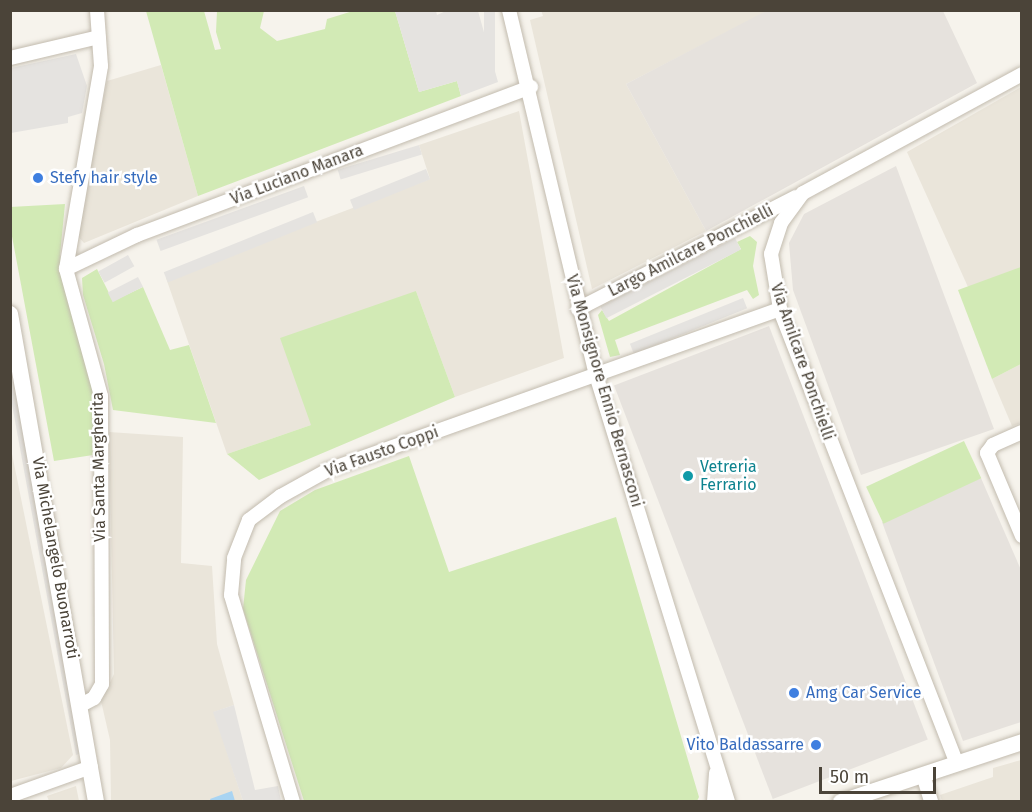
<!DOCTYPE html>
<style>
body{margin:0}
#map{position:relative;width:1032px;height:812px;overflow:hidden;background:#f6f3ec;font-family:"Fira Sans",sans-serif}
div>[style]{position:absolute}
[style*='--x']{left:calc(var(--x)*1px);top:calc(var(--y)*1px);width:calc(var(--w)*1px);rotate:calc(var(--a)*1deg)}
.residential>*{inset:0;background:#eae5da}
.industrial>*{inset:0;background:#e6e2dd;transform-origin:0 0}
.green>*{inset:0;background:#d2eab5;transform-origin:0 0}
.parking>*{inset:0;background:#e5e3e0;transform-origin:0 0}
.water>*{inset:0;background:#a9d4f2}
.roads{filter:drop-shadow(0 0 2px #c2bbae) drop-shadow(0 0 2px #c2bbae)}
.minor>*{height:14px;margin:-7px;padding:0 7px;transform-origin:7px;border-radius:7px;background:#fff}
.tertiary>*{height:16px;margin:-8px;padding:0 8px;transform-origin:8px;border-radius:8px;background:#fff}
.dots>*{width:16px;height:16px;translate:-50% -50%;box-sizing:border-box;border:3px solid #fff;border-radius:50%}
span{translate:-50% -50%;white-space:nowrap;text-align:center;line-height:1.15;-webkit-text-stroke:5px #fff;paint-order:stroke}
.street-label{font-size:16px;color:#4b4439}
.shop-label{font-size:16px;color:#366cbe}
.left{translate:0 -50%;text-align:left}
.right{translate:-100% -50%;text-align:right}
.culture-label{font-size:16px;color:#0d838f}
.frame{position:absolute;inset:0;border:12px solid #4b4439;pointer-events:none}
.scale{position:absolute;left:819px;top:767px;width:117px;height:27px;box-sizing:border-box;border:3px solid #4b4439;border-top:0;padding-left:8px;font-size:18px;line-height:21px;white-space:nowrap;color:#4b4439;-webkit-text-stroke:4px #fff;paint-order:stroke}
</style>
<div id="map">
<div class="residential">
<div style="clip-path:polygon(541px 10px,768px 11px,626px 84px,706px 231px,592px 289px,530px 20px,543px 16px)"></div>
<div style="clip-path:polygon(161px 65px,198px 196px,84px 243px,76px 234px,107px 81px)"></div>
<div style="clip-path:polygon(1021px 87px,1021px 269px,968px 287px,907px 152px)"></div>
<div style="clip-path:polygon(519px 111px,564px 358px,455px 397px,416px 291px,311px 425px,227px 454px,166px 278px,430px 179px,419px 145px)"></div>
<div style="clip-path:polygon(1021px 364px,1021px 423px,1012px 426px,992px 379px)"></div>
<div style="clip-path:polygon(109px 432px,183px 437px,181px 563px,212px 566px,217px 644px,234px 705px,214px 712px,243px 801px,111px 801px,110px 740px,101px 701px,114px 674px)"></div>
<div style="clip-path:polygon(10px 444px,73px 755px,61px 768px,11px 781px)"></div>
<div style="clip-path:polygon(1021px 760px,1021px 801px,942px 801px,940px 795px,993px 777px,993px 768px)"></div>
<div style="clip-path:polygon(76px 786px,79px 801px,49px 801px,47px 796px)"></div>
</div>
<div class="industrial">
<div style="clip-path:polygon(768px 10px,943px 11px,977px 83px,706px 231px,626px 84px)"></div>
<div style="clip-path:polygon(896px 166px,994px 429px,861px 475px,793px 290px,789px 243px,804px 214px)"></div>
<div style="left:769px;top:326px;width:443px;height:166px;rotate:69deg"></div>
<div style="clip-path:polygon(981px 478px,1021px 570px,1021px 722px,963px 741px,882px 522px)"></div>
</div>
<div class="green">
<div style="clip-path:polygon(146px 11px,204px 11px,215px 50px,221px 49px,216px 32px,217px 11px,264px 11px,260px 28px,277px 41px,325px 29px,327px 19px,353px 11px,395px 11px,419px 92px,457px 81px,461px 96px,198px 196px)"></div>
<div style="clip-path:polygon(65px 204px,60px 255px,93px 387px,93px 455px,54px 461px,11px 231px,10px 207px)"></div>
<div style="clip-path:polygon(750px 236px,757px 242px,753px 266px,759px 295px,753px 299px,747px 290px,615px 340px,620px 355px,610px 357px,598px 315px,602px 310px,609px 321px,741px 249px,737px 242px)"></div>
<div style="clip-path:polygon(1021px 267px,1021px 364px,992px 379px,958px 290px)"></div>
<div style="clip-path:polygon(97px 269px,113px 301px,143px 287px,170px 350px,189px 345px,216px 423px,113px 410px,104px 364px,83px 295px,82px 278px)"></div>
<div style="clip-path:polygon(416px 291px,455px 397px,259px 480px,227px 454px,311px 425px,280px 338px)"></div>
<div style="left:964px;top:441px;width:41px;height:108px;rotate:65deg"></div>
<div style="clip-path:polygon(409px 456px,449px 572px,616px 517px,699px 797px,697px 801px,304px 801px,243px 609px,246px 580px,280px 511px,315px 490px)"></div>
</div>
<div class="parking">
<div style="clip-path:polygon(395px 11px,436px 11px,437px 15px,446px 11px,478px 11px,498px 82px,461px 96px,457px 81px,419px 92px)"></div>
<div style="left:484px;top:11px;width:11px;height:61px"></div>
<div style="clip-path:polygon(76px 54px,87px 86px,82px 113px,68px 117px,68px 123px,11px 133px,11px 68px)"></div>
<div style="left:419px;top:145px;width:10px;height:85px;rotate:73deg"></div>
<div style="left:426px;top:169px;width:11px;height:82px;rotate:68deg"></div>
<div style="left:304px;top:186px;width:12px;height:157px;rotate:70deg"></div>
<div style="left:313px;top:212px;width:11px;height:161px;rotate:68deg"></div>
<div style="left:735px;top:238px;width:13px;height:151px;rotate:63deg"></div>
<div style="left:128px;top:255px;width:13px;height:34px;rotate:61deg"></div>
<div style="left:138px;top:277px;width:11px;height:34px;rotate:63deg"></div>
<div style="left:743px;top:298px;width:11px;height:122px;rotate:68deg"></div>
<div style="clip-path:polygon(15px 374px,84px 752px,76px 755px,11px 399px,10px 375px)"></div>
<div style="clip-path:polygon(234px 705px,255px 790px,278px 786px,281px 801px,243px 801px,213px 712px)"></div>
</div>
<div class="water">
<div style="clip-path:polygon(232px 791px,235px 801px,211px 801px,210px 799px)"></div>
</div>
<div class="roads">
<div class="minor">
<div style="--x:509;--y:10;--w:375;--a:76.6"></div>
<div style="--x:596;--y:375;--w:447;--a:72.8"></div>
<div style="--x:10;--y:58;--w:91;--a:-13.3"></div>
<div style="--x:66;--y:269;--w:79;--a:-25.6"></div>
<div style="--x:137;--y:235;--w:421;--a:-20.6"></div>
<div style="--x:578;--y:309;--w:245;--a:-27.2"></div>
<div style="--x:1022;--y:432;--w:32;--a:156"></div>
<div style="--x:993;--y:445;--w:10;--a:127"></div>
<div style="--x:987;--y:453;--w:90;--a:67.1"></div>
<div style="--x:81;--y:705;--w:15;--a:-28"></div>
<div style="--x:94;--y:698;--w:16;--a:-60"></div>
<div style="--x:102;--y:684;--w:288;--a:-90.2"></div>
<div style="--x:101;--y:396;--w:132;--a:-105.4"></div>
<div style="--x:66;--y:269;--w:206;--a:-80.2"></div>
<div style="--x:101;--y:66;--w:56;--a:-94.1"></div>
<div style="--x:957;--y:764;--w:488;--a:-111.3"></div>
<div style="--x:780;--y:309;--w:56;--a:-99.3"></div>
<div style="--x:771;--y:254;--w:33;--a:-72"></div>
<div style="--x:781;--y:223;--w:37;--a:-54"></div>
<div style="--x:803;--y:193;--w:249;--a:-28.5"></div>
<div style="--x:923;--y:775;--w:28;--a:73"></div>
<div style="--x:10;--y:796;--w:86;--a:-19.7"></div>
<div style="--x:293;--y:802;--w:216;--a:-106.7"></div>
<div style="--x:231;--y:595;--w:37;--a:-85"></div>
<div style="--x:234;--y:558;--w:41;--a:-68.5"></div>
<div style="--x:249;--y:520;--w:40;--a:-37"></div>
<div style="--x:281;--y:496;--w:54;--a:-29"></div>
<div style="--x:328;--y:470;--w:480;--a:-19.6"></div>
<div style="--x:714;--y:802;--w:29;--a:-86"></div>
</div>
<div class="tertiary">
<div style="--x:10;--y:314;--w:496;--a:80"></div>
<div style="--x:841;--y:802;--w:191;--a:-18.3"></div>
</div>
</div>
<div class="dots">
<div style="left:38px;top:178px;background:#3f7fe0"></div>
<div style="left:688px;top:476px;background:#0f9aa8"></div>
<div style="left:794px;top:693px;background:#3f7fe0"></div>
<div style="left:816px;top:745px;background:#3f7fe0"></div>
</div>
<div class="street-label">
<span style="left:297px;top:175px;rotate:-21deg">Via Luciano Manara</span>
<span style="left:691px;top:251px;rotate:-27deg">Largo Amilcare Ponchielli</span>
<span style="left:802px;top:362px;rotate:71deg">Via Amilcare Ponchielli</span>
<span style="left:604px;top:391px;rotate:74deg">Via Monsignore Ennio Bernasconi</span>
<span style="left:382px;top:452px;rotate:-20deg">Via Fausto Coppi</span>
<span style="left:99px;top:467px;rotate:-91deg">Via Santa Margherita</span>
<span style="left:55px;top:558px;rotate:80deg">Via Michelangelo Buonarroti</span>
</div>
<div class="shop-label">
<span class="left" style="left:50px;top:178px">Stefy hair style</span>
<span class="left" style="left:806px;top:693px">Amg Car Service</span>
<span class="right" style="left:804px;top:745px">Vito Baldassarre</span>
</div>
<div class="culture-label">
<span class="left" style="left:700px;top:476px">Vetreria<br>Ferrario</span>
</div>
<div class="frame"></div>
<div class="scale">50 m</div>
</div>
